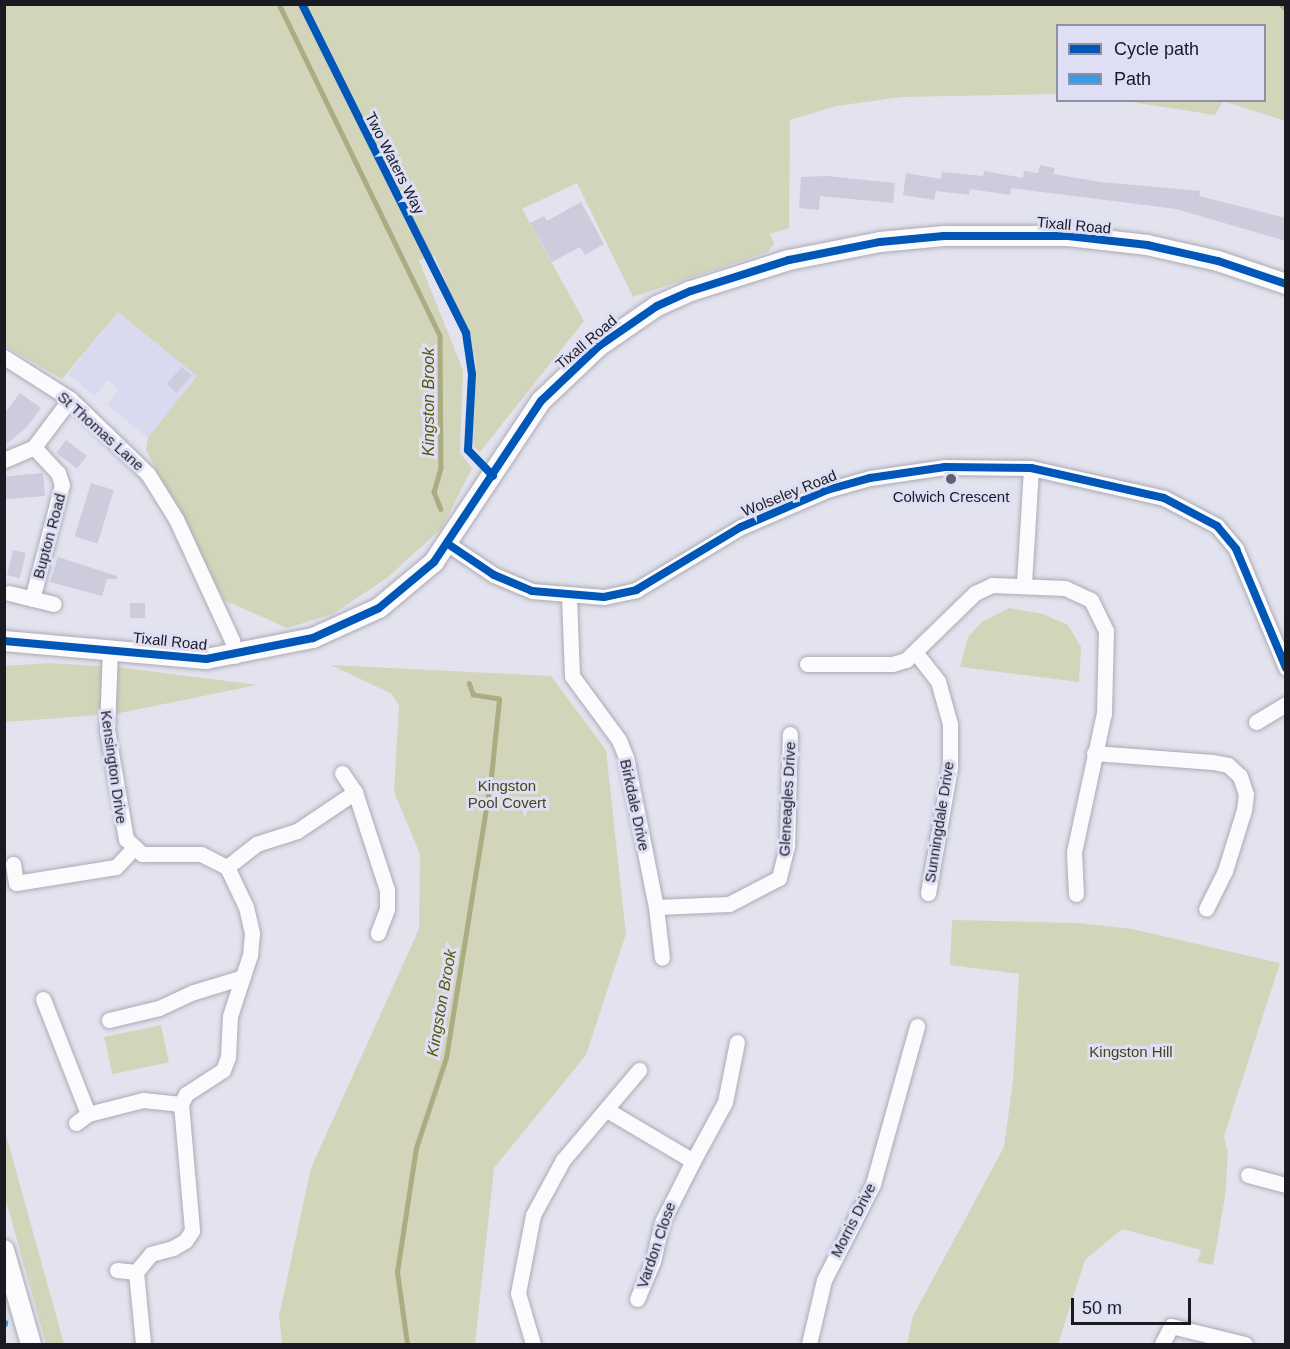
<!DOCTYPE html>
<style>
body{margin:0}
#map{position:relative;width:1290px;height:1349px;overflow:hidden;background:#e3e3ef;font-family:Arial,sans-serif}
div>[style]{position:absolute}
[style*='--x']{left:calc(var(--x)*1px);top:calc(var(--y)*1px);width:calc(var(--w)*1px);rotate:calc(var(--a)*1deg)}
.built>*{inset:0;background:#d9d9ef}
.green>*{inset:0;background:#d3d5ba;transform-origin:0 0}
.stream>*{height:4.5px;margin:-2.25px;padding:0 2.25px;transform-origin:2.25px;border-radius:2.25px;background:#acac83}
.building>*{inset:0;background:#ccd;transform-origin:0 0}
.roads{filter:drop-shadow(0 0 2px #ababb5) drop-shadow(0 0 2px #ababb5)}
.minor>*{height:15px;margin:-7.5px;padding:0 7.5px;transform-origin:7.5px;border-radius:7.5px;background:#fbfbfd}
.tertiary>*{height:20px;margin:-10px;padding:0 10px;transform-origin:10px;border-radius:10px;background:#fbfbfd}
.quiet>*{height:6px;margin-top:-3px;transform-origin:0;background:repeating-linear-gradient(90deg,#3b9be0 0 12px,transparent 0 18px)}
.cycleway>*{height:8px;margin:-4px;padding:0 4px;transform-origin:4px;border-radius:4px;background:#0057b8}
.dots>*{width:16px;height:16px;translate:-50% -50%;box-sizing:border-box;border:3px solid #dedef4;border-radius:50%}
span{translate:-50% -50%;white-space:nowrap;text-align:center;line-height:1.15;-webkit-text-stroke:6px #dedef4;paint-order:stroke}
.street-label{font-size:15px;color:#1a1a22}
.poi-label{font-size:15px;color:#1a1a22}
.park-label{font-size:15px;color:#474715}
.water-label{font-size:16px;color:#585809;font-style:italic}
.frame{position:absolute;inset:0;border:6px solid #1a1a22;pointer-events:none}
.legend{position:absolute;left:1056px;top:24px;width:210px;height:78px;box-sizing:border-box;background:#dedef4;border:2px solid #9090a0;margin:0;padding:8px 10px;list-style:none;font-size:18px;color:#1a1a22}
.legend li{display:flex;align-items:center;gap:12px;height:30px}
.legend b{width:30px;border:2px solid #9090a0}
.scale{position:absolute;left:1071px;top:1298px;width:120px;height:27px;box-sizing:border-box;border:3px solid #1a1a22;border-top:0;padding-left:8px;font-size:18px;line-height:21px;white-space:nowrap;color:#1a1a22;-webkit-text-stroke:4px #dedef4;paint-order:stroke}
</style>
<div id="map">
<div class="built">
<div style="clip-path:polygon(118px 312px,198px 376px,148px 438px,107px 405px,119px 389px,113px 384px,108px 380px,95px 396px,68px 374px)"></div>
</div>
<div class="green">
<div style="clip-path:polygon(5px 5px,1285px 5px,1285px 121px,1223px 101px,1215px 115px,1125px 101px,1264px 100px,1264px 26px,1058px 26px,1057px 94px,902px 97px,836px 106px,790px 120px,789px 228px,770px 234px,774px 244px,768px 252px,633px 297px,577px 183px,522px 209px,584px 321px,480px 452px,473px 446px,476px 363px,470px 339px,434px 255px,419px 260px,463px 370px,460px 453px,472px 468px,442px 528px,387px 578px,333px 614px,287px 628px,224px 600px,146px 450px,148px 438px,197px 376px,118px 312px,62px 379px,5px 346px)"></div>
<div style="clip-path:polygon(1009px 608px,1043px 614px,1068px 625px,1081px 647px,1079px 682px,960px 667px,968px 637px,982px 622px)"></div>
<div style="clip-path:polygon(49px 663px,117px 667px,257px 685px,115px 714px,5px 722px,5px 666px)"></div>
<div style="clip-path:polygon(331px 665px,551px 676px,606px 750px,626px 934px,586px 1055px,494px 1168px,475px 1344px,282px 1344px,279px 1316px,311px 1168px,419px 929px,420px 854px,394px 792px,399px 706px,392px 694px)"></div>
<div style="clip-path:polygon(952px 920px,1078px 923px,1132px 929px,1280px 963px,1224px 1136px,1228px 1153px,1225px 1197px,1213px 1265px,1197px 1262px,1201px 1250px,1122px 1229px,1085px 1260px,1058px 1344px,907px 1344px,913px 1316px,1004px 1147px,1013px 1080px,1019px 974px,950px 965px)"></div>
<div style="left:161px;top:1025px;width:38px;height:58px;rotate:78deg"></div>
<div style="clip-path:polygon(5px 1131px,64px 1344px,46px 1344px,5px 1197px)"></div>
</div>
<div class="stream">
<div style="--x:279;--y:4;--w:369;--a:64.1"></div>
<div style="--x:440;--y:336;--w:132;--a:89.6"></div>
<div style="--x:441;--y:468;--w:25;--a:106"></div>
<div style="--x:434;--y:492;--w:18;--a:68"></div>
<div style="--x:1281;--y:4;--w:7;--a:45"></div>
<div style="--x:407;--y:1344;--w:73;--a:-97.9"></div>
<div style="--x:397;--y:1272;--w:125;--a:-81.3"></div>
<div style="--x:416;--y:1148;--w:95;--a:-71.6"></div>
<div style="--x:446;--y:1058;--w:285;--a:-80.9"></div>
<div style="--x:491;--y:777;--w:78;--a:-84.1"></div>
<div style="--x:499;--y:699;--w:26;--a:-171"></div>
<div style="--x:473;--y:695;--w:12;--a:-110"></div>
</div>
<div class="building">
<div style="clip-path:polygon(1040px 165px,1055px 168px,1053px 174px,1101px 182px,1201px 191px,1199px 196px,1286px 218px,1286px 241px,1176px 209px,1011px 188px,1010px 195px,970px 189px,969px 195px,936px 191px,934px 200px,903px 195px,906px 173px,941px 179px,942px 172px,983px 176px,984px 171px,1023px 178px,1024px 171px,1038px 173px)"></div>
<div style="clip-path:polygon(827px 176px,895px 183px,893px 203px,820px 196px,819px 210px,799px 208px,801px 177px)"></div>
<div style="clip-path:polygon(581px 202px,604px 244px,585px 255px,580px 247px,552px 262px,530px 223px,544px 216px,547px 221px)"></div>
<div style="left:182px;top:367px;width:13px;height:23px;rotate:42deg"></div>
<div style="clip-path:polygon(20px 393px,41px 408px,27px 427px,4px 446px,4px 414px)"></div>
<div style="left:66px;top:440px;width:26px;height:16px;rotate:37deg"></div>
<div style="left:43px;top:473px;width:23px;height:39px;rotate:85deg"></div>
<div style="left:91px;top:483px;width:24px;height:56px;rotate:17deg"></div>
<div style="left:13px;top:550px;width:13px;height:26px;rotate:13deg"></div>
<div style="clip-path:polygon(58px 557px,117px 576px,117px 579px,107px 579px,102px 596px,50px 582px)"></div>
<div style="left:130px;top:603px;width:15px;height:15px"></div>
</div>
<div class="roads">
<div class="minor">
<div style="--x:4;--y:357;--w:78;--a:32.5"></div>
<div style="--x:70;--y:399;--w:108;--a:43.9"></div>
<div style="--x:148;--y:474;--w:53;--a:58.1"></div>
<div style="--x:176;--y:519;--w:133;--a:65.2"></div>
<div style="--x:232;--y:640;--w:16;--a:79"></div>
<div style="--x:4;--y:460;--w:33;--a:-23"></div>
<div style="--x:34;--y:447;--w:60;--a:-53.1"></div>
<div style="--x:448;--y:544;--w:55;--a:34"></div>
<div style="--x:494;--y:575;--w:41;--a:22.8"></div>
<div style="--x:532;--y:591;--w:72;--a:4.8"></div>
<div style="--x:604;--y:597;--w:33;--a:-12"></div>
<div style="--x:636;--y:590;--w:122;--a:-31"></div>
<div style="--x:741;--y:527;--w:94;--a:-23.3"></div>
<div style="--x:827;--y:490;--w:45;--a:-15.6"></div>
<div style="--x:870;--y:478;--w:76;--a:-8.3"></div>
<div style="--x:945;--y:467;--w:86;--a:0.7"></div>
<div style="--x:1031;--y:468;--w:136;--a:12.7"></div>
<div style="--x:1164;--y:498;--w:60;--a:27.8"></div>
<div style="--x:1217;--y:526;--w:30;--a:50"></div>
<div style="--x:1236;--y:549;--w:129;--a:67.2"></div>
<div style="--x:1024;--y:583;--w:115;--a:-86.5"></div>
<div style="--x:9;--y:593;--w:46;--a:13.7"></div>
<div style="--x:569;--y:597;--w:79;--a:87.8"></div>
<div style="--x:572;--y:676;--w:79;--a:53.7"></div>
<div style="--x:619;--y:740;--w:18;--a:68"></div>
<div style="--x:626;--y:757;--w:153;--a:78.7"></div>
<div style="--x:656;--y:907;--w:51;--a:83.3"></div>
<div style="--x:32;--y:599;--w:118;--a:-75.3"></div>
<div style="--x:62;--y:485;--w:13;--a:-108"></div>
<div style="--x:58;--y:473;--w:35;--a:-133"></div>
<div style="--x:110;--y:648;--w:82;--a:92.1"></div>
<div style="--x:107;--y:730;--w:111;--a:80.1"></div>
<div style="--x:126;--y:839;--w:22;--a:43"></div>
<div style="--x:142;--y:854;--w:59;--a:0"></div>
<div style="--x:201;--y:854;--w:29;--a:27"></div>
<div style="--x:227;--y:867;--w:44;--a:64.6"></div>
<div style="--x:246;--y:907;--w:27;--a:77"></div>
<div style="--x:252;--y:933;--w:22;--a:95"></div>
<div style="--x:250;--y:955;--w:64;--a:108.2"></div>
<div style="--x:230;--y:1016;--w:41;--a:92.8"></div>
<div style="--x:228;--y:1057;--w:14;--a:111"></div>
<div style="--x:223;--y:1070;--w:44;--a:147"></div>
<div style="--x:186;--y:1094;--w:11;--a:117"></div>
<div style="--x:181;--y:1104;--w:127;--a:85"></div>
<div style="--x:192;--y:1231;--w:12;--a:125"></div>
<div style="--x:185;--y:1241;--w:14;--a:150"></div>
<div style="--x:173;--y:1248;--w:23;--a:165"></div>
<div style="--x:151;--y:1254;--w:23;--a:130"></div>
<div style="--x:136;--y:1272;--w:72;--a:84.4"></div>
<div style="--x:916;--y:653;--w:36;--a:52"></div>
<div style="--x:938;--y:681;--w:45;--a:74.4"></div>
<div style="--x:950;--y:724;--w:43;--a:90"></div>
<div style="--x:950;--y:767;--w:128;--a:99.9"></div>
<div style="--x:807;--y:664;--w:85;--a:0"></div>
<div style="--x:892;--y:664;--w:15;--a:-16"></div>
<div style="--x:906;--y:660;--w:96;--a:-44.2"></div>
<div style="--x:975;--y:593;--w:19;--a:-25"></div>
<div style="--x:992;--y:585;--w:73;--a:2.4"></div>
<div style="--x:1065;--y:588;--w:29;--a:25"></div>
<div style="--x:1091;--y:600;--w:34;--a:64"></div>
<div style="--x:1106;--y:631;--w:82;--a:91.4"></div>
<div style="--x:1104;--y:713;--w:142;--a:102.2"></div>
<div style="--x:1074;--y:852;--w:42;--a:87.3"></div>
<div style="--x:1256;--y:722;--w:35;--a:-31"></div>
<div style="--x:1094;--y:753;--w:119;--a:4.3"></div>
<div style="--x:1213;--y:762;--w:15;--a:11"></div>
<div style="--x:1228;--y:765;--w:16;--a:43"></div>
<div style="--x:1240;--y:776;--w:19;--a:72"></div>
<div style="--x:1246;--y:794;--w:16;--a:97"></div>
<div style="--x:1244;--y:810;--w:64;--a:107.3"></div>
<div style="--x:1225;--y:871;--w:42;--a:116.6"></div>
<div style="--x:342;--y:773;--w:23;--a:56"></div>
<div style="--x:13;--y:864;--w:19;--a:81"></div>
<div style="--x:16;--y:883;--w:101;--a:-9.1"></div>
<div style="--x:116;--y:867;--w:25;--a:-47"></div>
<div style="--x:227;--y:867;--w:37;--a:-38"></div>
<div style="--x:256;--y:844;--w:43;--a:-17.6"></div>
<div style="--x:297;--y:831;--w:70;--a:-33.9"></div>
<div style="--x:355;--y:792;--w:103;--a:71.9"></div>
<div style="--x:387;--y:890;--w:19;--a:90"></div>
<div style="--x:387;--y:909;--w:26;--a:111"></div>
<div style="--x:656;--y:907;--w:73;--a:-2.4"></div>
<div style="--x:729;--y:904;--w:56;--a:-27.5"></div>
<div style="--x:779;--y:878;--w:34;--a:-76"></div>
<div style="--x:787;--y:845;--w:111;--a:-88.5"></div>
<div style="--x:43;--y:999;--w:123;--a:68.6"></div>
<div style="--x:109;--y:1020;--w:51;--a:-13.5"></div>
<div style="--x:159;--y:1008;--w:38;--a:-25"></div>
<div style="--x:194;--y:992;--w:51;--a:-17"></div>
<div style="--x:607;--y:1110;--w:100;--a:30.7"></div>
<div style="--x:693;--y:1161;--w:68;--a:116.9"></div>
<div style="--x:662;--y:1222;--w:40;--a:103"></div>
<div style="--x:653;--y:1261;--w:41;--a:112.8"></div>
<div style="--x:76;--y:1123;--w:15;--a:-37"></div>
<div style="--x:88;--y:1114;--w:57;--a:-14.3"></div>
<div style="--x:143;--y:1100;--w:38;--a:6"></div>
<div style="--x:693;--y:1161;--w:67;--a:-61.5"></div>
<div style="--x:725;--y:1102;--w:61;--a:-78.7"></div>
<div style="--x:1248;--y:1175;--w:39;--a:15"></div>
<div style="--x:117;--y:1270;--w:19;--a:6"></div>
<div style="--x:533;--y:1344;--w:53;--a:-106.4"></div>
<div style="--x:518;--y:1293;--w:79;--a:-79.1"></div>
<div style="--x:533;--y:1215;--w:63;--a:-61.4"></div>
<div style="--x:563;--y:1160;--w:118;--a:-49.8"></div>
<div style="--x:809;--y:1344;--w:66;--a:-76.8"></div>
<div style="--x:824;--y:1280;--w:108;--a:-63"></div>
<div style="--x:873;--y:1184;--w:164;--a:-74.4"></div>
<div style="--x:1162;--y:1344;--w:20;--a:-63"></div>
<div style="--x:1171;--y:1326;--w:76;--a:13.7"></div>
</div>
<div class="tertiary">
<div style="--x:4;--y:641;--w:203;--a:5.1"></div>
<div style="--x:206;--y:659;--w:109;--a:-11.1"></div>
<div style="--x:313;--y:638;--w:72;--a:-24.4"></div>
<div style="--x:379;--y:608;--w:72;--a:-39.9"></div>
<div style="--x:434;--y:562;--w:193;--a:-56.4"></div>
<div style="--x:541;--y:401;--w:80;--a:-43.5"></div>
<div style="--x:599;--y:346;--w:70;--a:-34.6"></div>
<div style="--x:657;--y:306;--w:37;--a:-24"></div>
<div style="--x:691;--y:291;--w:103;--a:-17.6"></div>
<div style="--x:789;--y:260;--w:93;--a:-11.2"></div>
<div style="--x:880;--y:242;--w:64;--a:-5.4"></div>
<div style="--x:944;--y:236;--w:124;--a:0"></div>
<div style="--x:1068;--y:236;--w:80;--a:6.5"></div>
<div style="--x:1147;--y:245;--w:73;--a:12.7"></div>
<div style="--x:1218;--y:261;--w:72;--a:18.7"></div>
<div style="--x:4;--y:1250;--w:98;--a:74"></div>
</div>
</div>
<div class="quiet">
<div style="--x:4;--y:1323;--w:4;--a:14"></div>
</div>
<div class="cycleway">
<div style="--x:302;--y:4;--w:368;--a:63.5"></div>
<div style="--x:466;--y:333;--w:41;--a:81.7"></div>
<div style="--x:472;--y:374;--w:76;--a:93"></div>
<div style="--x:468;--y:450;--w:36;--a:46"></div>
<div style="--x:448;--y:544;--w:55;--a:34"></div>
<div style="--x:494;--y:575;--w:41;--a:22.8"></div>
<div style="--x:532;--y:591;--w:72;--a:4.8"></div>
<div style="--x:604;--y:597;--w:33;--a:-12"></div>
<div style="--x:636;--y:590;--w:122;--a:-31"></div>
<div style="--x:741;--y:527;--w:94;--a:-23.3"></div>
<div style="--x:827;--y:490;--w:45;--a:-15.6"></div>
<div style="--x:870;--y:478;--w:76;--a:-8.3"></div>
<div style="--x:945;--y:467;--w:86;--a:0.7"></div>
<div style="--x:1031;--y:468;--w:136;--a:12.7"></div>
<div style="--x:1164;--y:498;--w:60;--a:27.8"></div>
<div style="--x:1217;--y:526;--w:30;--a:50"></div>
<div style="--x:1236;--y:549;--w:129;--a:67.2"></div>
<div style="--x:4;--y:641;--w:203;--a:5.1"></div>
<div style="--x:206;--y:659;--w:109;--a:-11.1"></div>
<div style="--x:313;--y:638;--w:72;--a:-24.4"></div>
<div style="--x:379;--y:608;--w:72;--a:-39.9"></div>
<div style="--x:434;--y:562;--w:193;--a:-56.4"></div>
<div style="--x:541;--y:401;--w:80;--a:-43.5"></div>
<div style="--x:599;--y:346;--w:70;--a:-34.6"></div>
<div style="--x:657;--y:306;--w:37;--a:-24"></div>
<div style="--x:691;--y:291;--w:103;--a:-17.6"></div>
<div style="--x:789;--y:260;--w:93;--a:-11.2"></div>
<div style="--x:880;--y:242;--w:64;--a:-5.4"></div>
<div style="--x:944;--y:236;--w:124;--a:0"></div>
<div style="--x:1068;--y:236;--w:80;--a:6.5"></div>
<div style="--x:1147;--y:245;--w:73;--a:12.7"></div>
<div style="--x:1218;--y:261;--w:72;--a:18.7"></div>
</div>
<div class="dots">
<div style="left:951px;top:479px;background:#60606a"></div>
</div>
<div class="street-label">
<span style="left:395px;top:163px;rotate:63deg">Two Waters Way</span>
<span style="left:1074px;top:225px;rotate:5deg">Tixall Road</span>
<span style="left:586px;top:342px;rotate:-40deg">Tixall Road</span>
<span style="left:101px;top:431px;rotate:42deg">St Thomas Lane</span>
<span style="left:789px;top:493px;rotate:-22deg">Wolseley Road</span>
<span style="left:49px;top:536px;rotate:-75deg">Bupton Road</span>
<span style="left:170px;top:641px;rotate:6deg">Tixall Road</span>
<span style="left:114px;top:767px;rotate:82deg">Kensington Drive</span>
<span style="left:787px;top:799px;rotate:-87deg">Gleneagles Drive</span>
<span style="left:635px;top:805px;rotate:78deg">Birkdale Drive</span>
<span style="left:939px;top:822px;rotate:-81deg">Sunningdale Drive</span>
<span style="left:853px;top:1220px;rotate:-63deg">Morris Drive</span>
<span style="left:656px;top:1245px;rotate:-71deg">Vardon Close</span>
</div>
<div class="poi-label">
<span style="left:951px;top:497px">Colwich Crescent</span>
</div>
<div class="park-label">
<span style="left:507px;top:794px">Kingston<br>Pool Covert</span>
<span style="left:1131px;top:1052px">Kingston Hill</span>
</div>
<div class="water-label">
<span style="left:429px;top:402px;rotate:-90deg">Kingston Brook</span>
<span style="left:442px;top:1003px;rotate:-80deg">Kingston Brook</span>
</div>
<div class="frame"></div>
<ul class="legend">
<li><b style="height:8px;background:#0057b8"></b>Cycle path</li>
<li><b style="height:8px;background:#3b9be0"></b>Path</li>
</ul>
<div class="scale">50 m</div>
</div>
